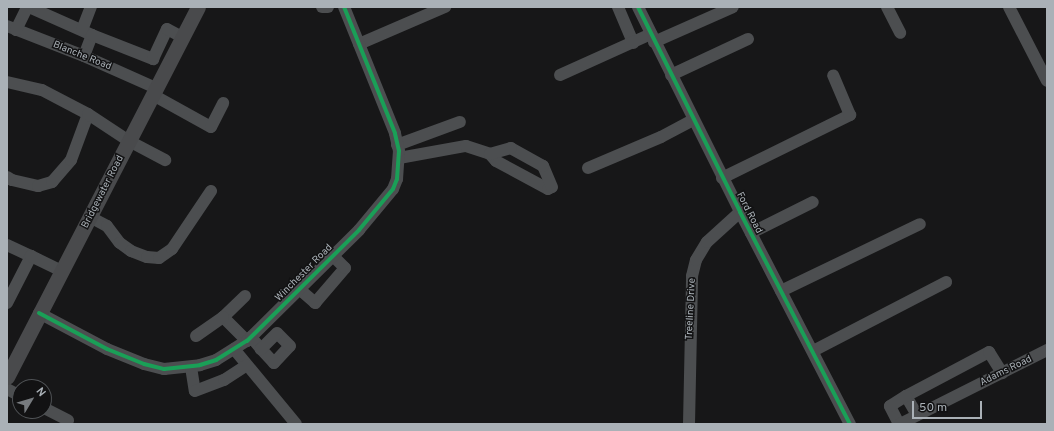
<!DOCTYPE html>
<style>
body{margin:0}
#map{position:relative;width:1054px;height:431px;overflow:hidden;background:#171718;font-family:Overpass,sans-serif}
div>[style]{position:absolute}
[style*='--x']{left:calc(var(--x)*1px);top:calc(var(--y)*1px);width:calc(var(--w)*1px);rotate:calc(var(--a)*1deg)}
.minor>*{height:12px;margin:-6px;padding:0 6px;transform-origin:6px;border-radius:6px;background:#4c4e50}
.major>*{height:15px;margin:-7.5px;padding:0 7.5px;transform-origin:7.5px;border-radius:7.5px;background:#494a4c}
.cycleway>*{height:4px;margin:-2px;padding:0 2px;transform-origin:2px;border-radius:2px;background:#1a9f57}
span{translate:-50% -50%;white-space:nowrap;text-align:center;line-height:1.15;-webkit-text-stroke:3px #121213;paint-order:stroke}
.street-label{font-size:10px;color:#aab1b7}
.frame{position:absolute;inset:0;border:8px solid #aab1b7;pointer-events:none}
.north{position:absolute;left:12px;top:379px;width:40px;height:40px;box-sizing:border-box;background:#121213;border:1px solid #4f5255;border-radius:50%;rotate:52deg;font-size:11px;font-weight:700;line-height:16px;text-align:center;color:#aab1b7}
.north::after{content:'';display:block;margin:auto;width:14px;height:18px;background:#777b7f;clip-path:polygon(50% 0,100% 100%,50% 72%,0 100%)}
.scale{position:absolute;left:912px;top:401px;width:70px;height:18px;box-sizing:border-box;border:2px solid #aab1b7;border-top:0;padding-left:5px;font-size:12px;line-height:14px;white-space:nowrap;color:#aab1b7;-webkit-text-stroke:3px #121213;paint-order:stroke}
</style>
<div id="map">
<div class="minor">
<div style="--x:29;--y:7;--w:69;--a:24"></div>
<div style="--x:92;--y:35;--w:22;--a:111"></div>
<div style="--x:322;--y:7;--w:6;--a:0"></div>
<div style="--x:618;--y:7;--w:39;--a:67"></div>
<div style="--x:638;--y:7;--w:229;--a:63.5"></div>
<div style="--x:740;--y:212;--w:239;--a:62.6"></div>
<div style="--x:887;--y:7;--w:29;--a:63"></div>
<div style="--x:1009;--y:7;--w:83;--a:62.8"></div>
<div style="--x:7;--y:26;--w:83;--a:21.3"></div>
<div style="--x:84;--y:56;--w:79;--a:24"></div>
<div style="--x:16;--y:30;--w:25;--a:-64"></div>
<div style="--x:82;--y:30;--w:25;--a:-69"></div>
<div style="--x:92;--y:35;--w:66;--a:21.5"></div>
<div style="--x:153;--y:59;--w:33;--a:-65"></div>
<div style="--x:167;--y:29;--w:17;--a:28"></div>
<div style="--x:654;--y:42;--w:86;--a:-23.9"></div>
<div style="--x:359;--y:44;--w:94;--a:-23.3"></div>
<div style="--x:560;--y:75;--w:100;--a:-24.3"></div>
<div style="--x:671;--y:75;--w:85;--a:-25.1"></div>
<div style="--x:7;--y:82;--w:36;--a:13"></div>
<div style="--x:42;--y:90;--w:52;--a:27.6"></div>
<div style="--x:153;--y:95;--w:66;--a:28.9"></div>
<div style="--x:211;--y:127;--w:27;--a:-63"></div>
<div style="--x:397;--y:145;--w:67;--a:-20.1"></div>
<div style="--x:399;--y:158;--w:68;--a:-10.2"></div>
<div style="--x:466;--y:146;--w:25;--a:18"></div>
<div style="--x:490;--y:154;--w:9;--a:49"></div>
<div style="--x:496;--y:161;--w:59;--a:28.3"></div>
<div style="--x:548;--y:189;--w:4;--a:-27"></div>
<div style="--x:552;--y:187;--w:23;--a:-113"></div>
<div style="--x:543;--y:166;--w:37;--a:-151"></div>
<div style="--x:511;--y:148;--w:22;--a:164"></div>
<div style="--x:588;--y:168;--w:79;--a:-23"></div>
<div style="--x:661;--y:137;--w:36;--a:-28"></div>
<div style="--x:7;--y:177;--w:6;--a:31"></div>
<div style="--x:12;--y:180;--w:27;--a:13"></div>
<div style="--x:38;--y:186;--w:15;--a:-16"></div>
<div style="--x:52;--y:182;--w:29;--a:-49"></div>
<div style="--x:71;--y:160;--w:49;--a:-69.7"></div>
<div style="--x:88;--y:114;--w:49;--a:33.4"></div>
<div style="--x:129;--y:141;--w:41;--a:27.8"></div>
<div style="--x:722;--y:178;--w:143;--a:-26.2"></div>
<div style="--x:850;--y:115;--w:43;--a:-113"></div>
<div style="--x:90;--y:217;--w:19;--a:28"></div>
<div style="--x:107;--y:226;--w:21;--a:53"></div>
<div style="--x:120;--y:243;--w:14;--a:36"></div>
<div style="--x:131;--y:251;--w:17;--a:21"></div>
<div style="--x:147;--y:257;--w:12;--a:5"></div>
<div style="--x:159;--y:258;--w:16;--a:-35"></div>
<div style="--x:172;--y:249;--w:70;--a:-56.1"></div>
<div style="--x:751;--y:233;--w:69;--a:-26.6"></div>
<div style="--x:7;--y:245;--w:26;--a:25"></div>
<div style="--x:298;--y:288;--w:23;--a:41"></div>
<div style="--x:315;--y:303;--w:46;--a:-49.4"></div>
<div style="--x:345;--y:268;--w:18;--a:-135"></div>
<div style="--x:781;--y:291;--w:154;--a:-25.7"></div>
<div style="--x:245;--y:296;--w:30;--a:136"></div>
<div style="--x:223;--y:317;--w:34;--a:45"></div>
<div style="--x:7;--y:303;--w:53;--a:-62.9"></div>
<div style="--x:31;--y:256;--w:34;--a:26"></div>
<div style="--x:39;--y:313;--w:77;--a:27.9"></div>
<div style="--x:107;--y:349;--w:40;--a:22"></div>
<div style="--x:144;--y:364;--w:21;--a:14"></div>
<div style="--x:164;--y:369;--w:36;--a:-6"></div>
<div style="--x:200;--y:365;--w:17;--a:-17"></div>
<div style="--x:216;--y:360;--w:36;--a:-32"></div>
<div style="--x:247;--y:341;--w:158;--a:-44.7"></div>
<div style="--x:359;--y:230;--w:53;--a:-50.3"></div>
<div style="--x:393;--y:189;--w:11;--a:-68"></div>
<div style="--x:397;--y:179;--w:28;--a:-86"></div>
<div style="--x:399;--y:151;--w:18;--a:-103"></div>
<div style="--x:395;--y:133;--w:136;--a:-112"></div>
<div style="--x:196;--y:336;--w:33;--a:-35"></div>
<div style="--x:251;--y:337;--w:16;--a:50"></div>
<div style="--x:261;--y:349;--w:19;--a:47"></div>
<div style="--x:274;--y:363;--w:23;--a:-47"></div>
<div style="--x:290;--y:346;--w:18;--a:-135"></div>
<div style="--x:277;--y:333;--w:23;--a:135"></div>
<div style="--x:234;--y:349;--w:97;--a:50.4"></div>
<div style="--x:813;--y:351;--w:150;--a:-27.4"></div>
<div style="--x:191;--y:367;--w:24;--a:81"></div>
<div style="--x:195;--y:391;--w:31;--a:-21"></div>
<div style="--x:224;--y:380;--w:27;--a:-33"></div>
<div style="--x:7;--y:389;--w:15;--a:28"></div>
<div style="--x:44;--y:408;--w:27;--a:27"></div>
<div style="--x:917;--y:415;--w:22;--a:-120"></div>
<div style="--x:906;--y:396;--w:94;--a:-27.9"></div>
<div style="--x:989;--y:352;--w:25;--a:58"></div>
<div style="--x:689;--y:424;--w:148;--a:-88.8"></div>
<div style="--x:692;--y:276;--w:16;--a:-76"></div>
<div style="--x:696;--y:260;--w:21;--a:-59"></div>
<div style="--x:707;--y:242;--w:45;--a:-42.3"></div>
<div style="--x:899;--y:424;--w:20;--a:-117"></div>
<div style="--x:890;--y:406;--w:19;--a:-32"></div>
<div style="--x:900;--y:424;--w:165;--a:-26.7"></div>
</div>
<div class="major">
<div style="--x:7;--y:377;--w:416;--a:-62.7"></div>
</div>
<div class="cycleway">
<div style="--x:638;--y:7;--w:229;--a:63.5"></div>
<div style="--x:740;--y:212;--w:239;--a:62.6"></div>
<div style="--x:39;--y:313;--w:77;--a:27.9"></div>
<div style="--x:107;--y:349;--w:40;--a:22"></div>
<div style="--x:144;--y:364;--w:21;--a:14"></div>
<div style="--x:164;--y:369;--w:36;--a:-6"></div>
<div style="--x:200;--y:365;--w:17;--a:-17"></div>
<div style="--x:216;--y:360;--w:36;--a:-32"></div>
<div style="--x:247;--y:341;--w:158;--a:-44.7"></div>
<div style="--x:359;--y:230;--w:53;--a:-50.3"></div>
<div style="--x:393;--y:189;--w:11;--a:-68"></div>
<div style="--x:397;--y:179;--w:28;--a:-86"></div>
<div style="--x:399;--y:151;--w:18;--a:-103"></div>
<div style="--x:395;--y:133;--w:136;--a:-112"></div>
</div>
<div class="street-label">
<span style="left:82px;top:56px;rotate:22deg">Blanche Road</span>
<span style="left:103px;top:192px;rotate:-63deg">Bridgewater Road</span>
<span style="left:749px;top:213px;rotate:63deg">Ford Road</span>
<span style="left:304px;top:273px;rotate:-45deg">Winchester Road</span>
<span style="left:691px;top:309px;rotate:-87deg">Treeline Drive</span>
<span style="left:1006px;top:371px;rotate:-26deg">Adams Road</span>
</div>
<div class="frame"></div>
<div class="north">N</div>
<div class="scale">50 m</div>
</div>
